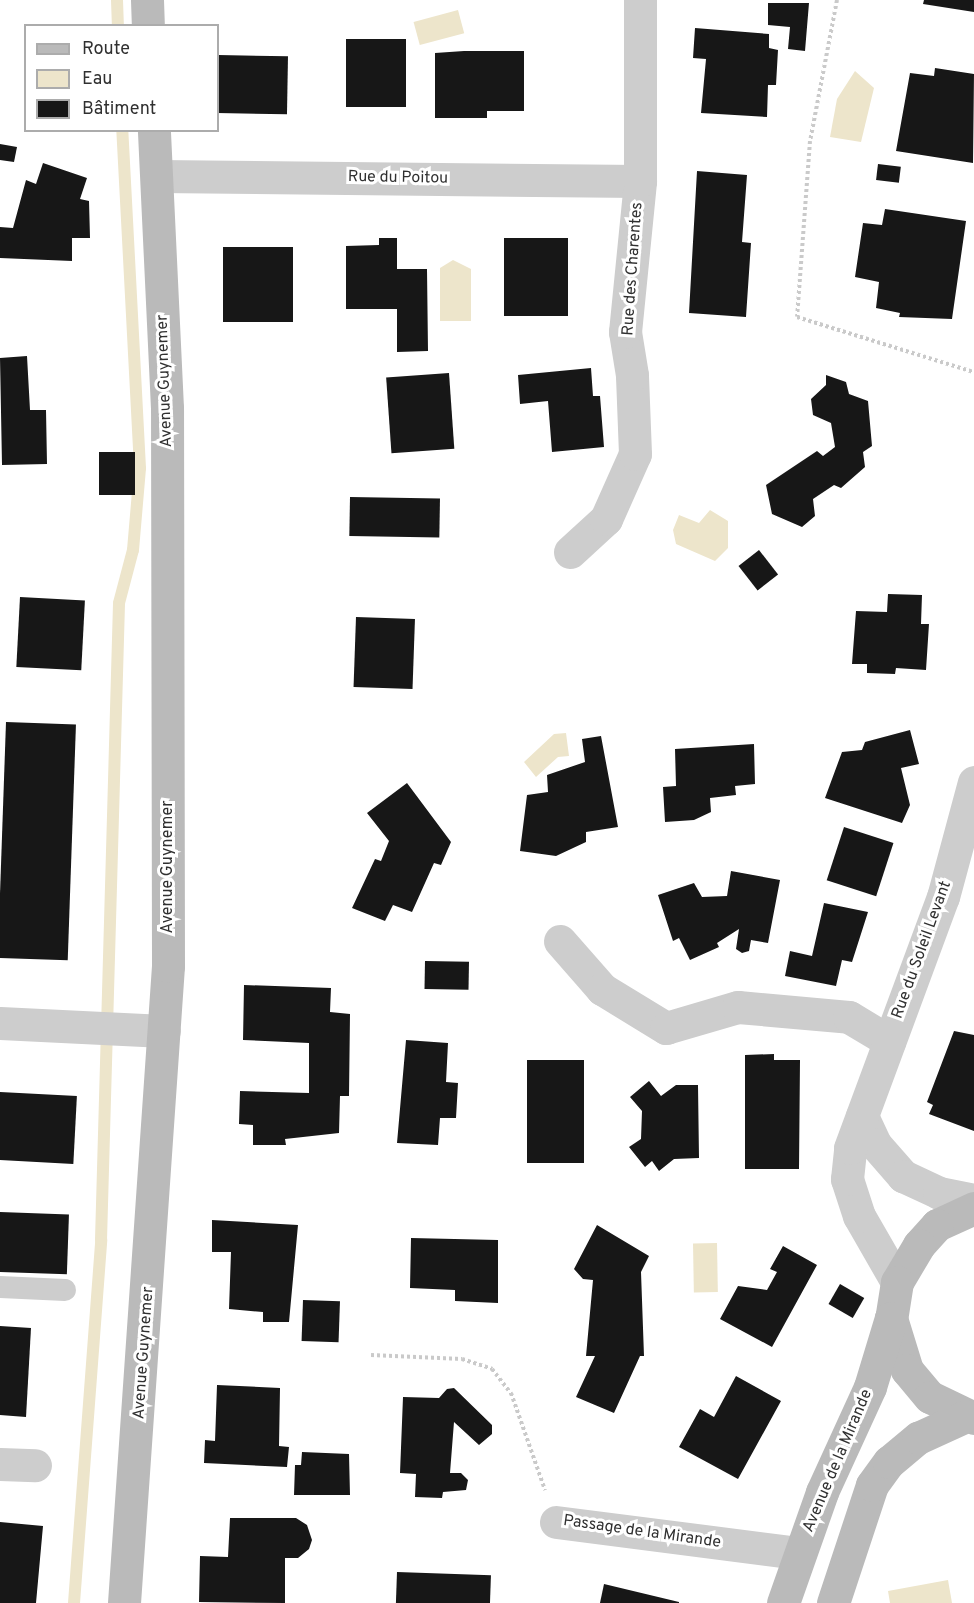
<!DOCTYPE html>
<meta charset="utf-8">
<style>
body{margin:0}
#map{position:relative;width:974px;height:1603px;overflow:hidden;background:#fff;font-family:Overpass,sans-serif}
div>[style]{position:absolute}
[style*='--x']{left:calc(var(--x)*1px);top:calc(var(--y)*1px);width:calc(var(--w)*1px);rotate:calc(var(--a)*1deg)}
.water>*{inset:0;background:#ede5cb;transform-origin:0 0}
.stream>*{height:12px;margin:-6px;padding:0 6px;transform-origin:6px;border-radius:6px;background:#ede5cb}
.building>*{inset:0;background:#171717;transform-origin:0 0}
.path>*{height:4px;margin-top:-2px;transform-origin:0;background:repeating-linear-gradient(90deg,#cacaca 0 3px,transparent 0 6px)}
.lane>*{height:22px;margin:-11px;padding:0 11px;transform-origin:11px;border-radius:11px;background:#cdcdcd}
.street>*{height:33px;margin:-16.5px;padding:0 16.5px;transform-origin:16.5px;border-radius:16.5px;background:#cdcdcd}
.secondary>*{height:33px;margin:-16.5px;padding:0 16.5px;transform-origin:16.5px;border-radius:16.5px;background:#bababa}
span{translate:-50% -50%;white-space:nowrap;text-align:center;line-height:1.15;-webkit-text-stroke:6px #fff;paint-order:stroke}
.street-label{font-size:16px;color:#303030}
.legend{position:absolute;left:24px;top:24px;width:195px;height:108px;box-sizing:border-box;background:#fff;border:2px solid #acacac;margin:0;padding:8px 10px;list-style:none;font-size:18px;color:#303030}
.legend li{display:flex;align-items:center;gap:12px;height:30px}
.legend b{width:30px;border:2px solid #acacac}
</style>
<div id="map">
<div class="water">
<div style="left:458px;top:10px;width:24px;height:46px;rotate:75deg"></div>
<div style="clip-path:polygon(855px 71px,874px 88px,861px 142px,830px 137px,837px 99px)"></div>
<div style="clip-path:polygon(453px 260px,471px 269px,471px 321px,440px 321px,440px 268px)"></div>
<div style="clip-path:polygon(710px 510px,728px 521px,728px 548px,715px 561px,676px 544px,673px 530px,679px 515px,699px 523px)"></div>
<div style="clip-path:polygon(566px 733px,569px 756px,558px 757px,536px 777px,524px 762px,554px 734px)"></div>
<div style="left:717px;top:1243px;width:49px;height:24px;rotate:89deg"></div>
<div style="clip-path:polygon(948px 1580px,952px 1603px,890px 1603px,888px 1591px)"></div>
</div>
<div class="stream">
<div style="--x:117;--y:0;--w:26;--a:88"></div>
<div style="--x:74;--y:1603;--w:364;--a:-85.7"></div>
<div style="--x:101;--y:1240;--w:637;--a:-88.38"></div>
<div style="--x:119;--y:603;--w:55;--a:-75.2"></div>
<div style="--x:133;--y:550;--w:82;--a:-85.1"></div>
<div style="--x:140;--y:468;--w:338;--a:-93"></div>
</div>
<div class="building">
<div style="clip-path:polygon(924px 0,974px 0,974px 12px,923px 4px)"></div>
<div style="clip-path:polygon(768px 3px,809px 3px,805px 51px,788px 49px,790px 27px,768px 25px)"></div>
<div style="clip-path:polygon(695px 28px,769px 34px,769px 48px,778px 50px,776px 85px,768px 85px,767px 117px,701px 113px,706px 59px,693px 58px)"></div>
<div style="left:406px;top:39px;width:68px;height:60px;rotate:90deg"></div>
<div style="clip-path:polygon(464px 51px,524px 51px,524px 111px,487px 111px,487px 118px,435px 118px,435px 53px)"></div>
<div style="left:218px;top:55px;width:70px;height:58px;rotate:1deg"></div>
<div style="clip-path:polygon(935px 68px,974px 74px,973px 163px,896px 151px,910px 73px,934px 76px)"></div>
<div style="clip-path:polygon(0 144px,17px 147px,14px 162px,0 160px)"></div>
<div style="clip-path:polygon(43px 163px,87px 178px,80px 199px,89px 201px,90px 238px,72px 238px,72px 261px,0 258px,0 227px,13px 228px,26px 180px,36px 184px)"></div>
<div style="left:878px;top:164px;width:23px;height:16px;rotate:7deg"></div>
<div style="clip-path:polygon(697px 171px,747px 175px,742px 242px,751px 243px,746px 317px,689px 313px)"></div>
<div style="clip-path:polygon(885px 209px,966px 221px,952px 319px,899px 317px,900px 313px,876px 308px,879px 282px,855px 277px,863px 223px,882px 225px)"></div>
<div style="clip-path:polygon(379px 238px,397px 238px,397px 269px,427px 269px,428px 351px,397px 352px,397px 309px,346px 309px,346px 246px,379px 245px)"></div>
<div style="left:504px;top:238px;width:64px;height:78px"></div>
<div style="left:223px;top:247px;width:70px;height:75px"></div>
<div style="clip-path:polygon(27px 356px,30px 410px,46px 410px,47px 464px,2px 465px,0 358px)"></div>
<div style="clip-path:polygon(591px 368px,593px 396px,600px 396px,604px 447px,552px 452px,548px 401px,520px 404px,518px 375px)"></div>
<div style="left:449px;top:373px;width:76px;height:63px;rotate:86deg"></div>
<div style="clip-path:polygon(826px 375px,846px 382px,849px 394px,868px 401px,872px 446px,863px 452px,865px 467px,841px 488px,834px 485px,813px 499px,815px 516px,802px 527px,772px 514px,766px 485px,817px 451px,823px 456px,835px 447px,831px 423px,813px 415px,811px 399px,826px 385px)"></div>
<div style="left:99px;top:452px;width:36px;height:43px"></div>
<div style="left:350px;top:497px;width:90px;height:39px;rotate:1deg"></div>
<div style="left:759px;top:550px;width:31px;height:26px;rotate:52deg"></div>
<div style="clip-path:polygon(888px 594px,922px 595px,921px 624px,929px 624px,926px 670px,896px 668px,895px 674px,867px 673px,867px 664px,852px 664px,856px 611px,887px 612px)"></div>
<div style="left:20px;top:597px;width:65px;height:70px;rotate:3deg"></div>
<div style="left:356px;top:617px;width:59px;height:70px;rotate:2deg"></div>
<div style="left:6px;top:722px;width:70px;height:236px;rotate:2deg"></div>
<div style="clip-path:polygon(910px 730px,919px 764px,901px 768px,910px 805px,902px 823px,825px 798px,842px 752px,862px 750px,865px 742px)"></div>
<div style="clip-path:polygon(601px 736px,618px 827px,586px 832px,586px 842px,556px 856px,520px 851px,527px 795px,548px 792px,547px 775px,585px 762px,582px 739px)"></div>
<div style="clip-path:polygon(754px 744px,755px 784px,735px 786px,736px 795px,710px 798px,711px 812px,694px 820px,665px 822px,663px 787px,676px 786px,675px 749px)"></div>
<div style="clip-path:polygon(407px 783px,451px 842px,441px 865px,434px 863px,412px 912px,393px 905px,385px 921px,352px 908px,375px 859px,381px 861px,389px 841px,367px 813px)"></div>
<div style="left:844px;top:827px;width:52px;height:56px;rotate:18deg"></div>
<div style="clip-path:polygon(731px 871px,780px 880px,768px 943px,751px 940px,749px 951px,742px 953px,736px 949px,739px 929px,717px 943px,719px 947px,690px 960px,679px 938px,673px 941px,658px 895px,694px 883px,702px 897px,727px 896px)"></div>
<div style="clip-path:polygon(824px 903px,868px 912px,852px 962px,842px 960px,836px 986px,785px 976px,790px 951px,812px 956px)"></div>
<div style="left:425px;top:961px;width:44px;height:28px;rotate:1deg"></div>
<div style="clip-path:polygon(244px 985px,331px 988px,330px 1012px,350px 1014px,349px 1096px,340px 1096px,339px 1133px,285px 1139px,286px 1145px,253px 1145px,253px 1125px,239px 1124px,240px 1091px,309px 1093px,309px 1043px,243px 1040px)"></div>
<div style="clip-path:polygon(954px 1031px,974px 1035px,974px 1131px,929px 1114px,933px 1105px,927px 1102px)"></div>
<div style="clip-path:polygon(406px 1040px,448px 1043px,446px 1082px,458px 1083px,456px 1118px,440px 1118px,438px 1145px,397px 1143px)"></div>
<div style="clip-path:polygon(774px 1054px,774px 1060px,800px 1060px,799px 1169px,745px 1169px,745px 1055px)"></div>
<div style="left:527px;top:1060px;width:57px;height:103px"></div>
<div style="clip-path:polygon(649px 1081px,661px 1096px,676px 1085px,698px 1085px,699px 1158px,674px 1159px,659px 1171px,652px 1161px,645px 1167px,629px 1147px,641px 1139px,642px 1111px,630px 1097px)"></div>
<div style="left:0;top:1092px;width:77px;height:68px;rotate:3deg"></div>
<div style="left:0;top:1212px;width:69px;height:60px;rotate:2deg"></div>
<div style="clip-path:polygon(212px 1220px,298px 1225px,289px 1322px,263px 1322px,263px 1312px,229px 1309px,231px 1252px,212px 1252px)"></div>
<div style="clip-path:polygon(597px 1225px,649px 1256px,641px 1272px,644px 1356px,640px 1356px,614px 1413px,576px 1397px,595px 1356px,586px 1356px,593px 1280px,583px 1279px,574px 1269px)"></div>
<div style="clip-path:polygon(411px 1238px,498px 1240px,498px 1303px,455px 1301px,455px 1290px,410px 1288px)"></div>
<div style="clip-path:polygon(783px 1246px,817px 1265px,772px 1347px,720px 1319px,738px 1286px,767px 1290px,777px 1272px,770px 1269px)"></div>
<div style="left:840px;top:1284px;width:28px;height:23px;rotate:30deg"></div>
<div style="left:303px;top:1300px;width:37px;height:41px;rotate:2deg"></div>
<div style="clip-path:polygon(0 1326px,31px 1328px,26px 1417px,0 1415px)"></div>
<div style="clip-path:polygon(736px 1376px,781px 1401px,738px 1479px,679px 1447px,700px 1409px,714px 1417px)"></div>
<div style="clip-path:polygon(217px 1385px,280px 1388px,279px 1446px,289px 1447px,287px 1467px,204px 1463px,205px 1440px,215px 1441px)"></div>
<div style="clip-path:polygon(454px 1388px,492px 1425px,492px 1434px,479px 1445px,454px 1422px,450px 1473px,461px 1473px,468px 1480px,466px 1490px,443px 1492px,442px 1498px,415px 1497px,416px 1474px,400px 1473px,403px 1397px,439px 1398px,447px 1389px)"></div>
<div style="clip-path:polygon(302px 1452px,349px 1454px,350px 1495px,294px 1495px,295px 1465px,301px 1465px)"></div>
<div style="clip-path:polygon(230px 1518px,296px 1518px,307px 1525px,312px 1540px,309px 1549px,298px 1558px,285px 1558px,285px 1603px,199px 1602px,200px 1556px,228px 1557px)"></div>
<div style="clip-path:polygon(0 1522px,43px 1526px,36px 1603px,0 1603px)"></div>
<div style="left:397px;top:1572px;width:94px;height:31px;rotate:2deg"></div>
<div style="clip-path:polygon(604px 1584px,679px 1602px,679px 1603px,600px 1603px)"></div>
</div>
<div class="path">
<div style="--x:837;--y:0;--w:144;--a:100.8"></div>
<div style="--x:810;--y:141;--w:176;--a:94.2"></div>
<div style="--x:797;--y:317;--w:185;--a:17.3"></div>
<div style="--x:371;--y:1355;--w:91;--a:2.5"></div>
<div style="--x:462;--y:1359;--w:32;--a:18"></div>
<div style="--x:492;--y:1369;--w:31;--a:52"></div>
<div style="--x:511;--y:1393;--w:103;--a:70.7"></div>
</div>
<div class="lane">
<div style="--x:0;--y:1287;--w:65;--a:2.6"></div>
</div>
<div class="street">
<div style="--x:157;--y:176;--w:483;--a:0.6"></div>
<div style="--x:570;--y:552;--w:49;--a:-42.5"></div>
<div style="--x:606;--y:519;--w:71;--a:-66"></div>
<div style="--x:635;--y:454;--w:79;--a:-92.2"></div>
<div style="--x:632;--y:375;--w:44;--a:-99.2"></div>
<div style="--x:625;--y:332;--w:152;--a:-84.3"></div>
<div style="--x:640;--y:181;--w:181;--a:-90"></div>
<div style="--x:560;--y:941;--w:64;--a:48.8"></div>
<div style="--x:602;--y:989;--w:75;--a:31.4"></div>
<div style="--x:666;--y:1028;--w:75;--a:-16.3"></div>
<div style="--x:738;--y:1007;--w:111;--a:5.1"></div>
<div style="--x:849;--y:1017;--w:47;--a:31"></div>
<div style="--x:0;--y:1023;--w:164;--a:2.8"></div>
<div style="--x:862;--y:1116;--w:31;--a:65"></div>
<div style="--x:875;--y:1144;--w:43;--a:48.8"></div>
<div style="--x:903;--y:1176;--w:40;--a:25"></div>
<div style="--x:939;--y:1193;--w:36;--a:11"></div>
<div style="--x:897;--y:1282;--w:76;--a:-119.9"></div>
<div style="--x:859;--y:1216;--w:39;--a:-108"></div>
<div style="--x:847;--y:1179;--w:31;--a:-84"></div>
<div style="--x:850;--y:1148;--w:268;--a:-69.7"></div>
<div style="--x:943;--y:897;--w:119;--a:-74.9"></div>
<div style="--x:0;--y:1464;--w:35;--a:2"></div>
<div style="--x:556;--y:1522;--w:245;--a:7.3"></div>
</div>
<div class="secondary">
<div style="--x:147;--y:0;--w:26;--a:88"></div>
<div style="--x:974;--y:1208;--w:41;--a:155.3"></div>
<div style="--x:937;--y:1225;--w:27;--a:132"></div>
<div style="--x:919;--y:1245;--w:43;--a:120.7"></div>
<div style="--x:897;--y:1282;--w:36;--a:99"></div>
<div style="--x:891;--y:1318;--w:54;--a:72.9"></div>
<div style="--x:907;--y:1370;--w:35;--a:50"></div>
<div style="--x:930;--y:1397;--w:49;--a:25.5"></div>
<div style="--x:124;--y:1603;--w:639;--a:-86.05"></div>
<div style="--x:168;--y:966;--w:558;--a:-90.1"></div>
<div style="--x:167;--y:408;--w:278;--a:-92.7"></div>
<div style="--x:783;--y:1603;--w:118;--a:-70.6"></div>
<div style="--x:822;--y:1492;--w:115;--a:-65.4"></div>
<div style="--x:870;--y:1387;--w:72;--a:-73.1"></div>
<div style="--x:833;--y:1603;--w:124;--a:-71.7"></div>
<div style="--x:872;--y:1485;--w:29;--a:-54"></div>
<div style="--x:889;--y:1462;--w:38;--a:-40"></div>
<div style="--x:918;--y:1438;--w:53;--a:-24.6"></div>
</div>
<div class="street-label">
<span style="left:398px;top:178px;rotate:1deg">Rue du Poitou</span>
<span style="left:633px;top:269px;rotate:-86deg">Rue des Charentes</span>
<span style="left:165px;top:381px;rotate:-92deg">Avenue Guynemer</span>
<span style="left:168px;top:867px;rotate:-90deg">Avenue Guynemer</span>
<span style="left:922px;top:950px;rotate:-70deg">Rue du Soleil Levant</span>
<span style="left:144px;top:1353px;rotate:-86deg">Avenue Guynemer</span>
<span style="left:838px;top:1461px;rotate:-67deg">Avenue de la Mirande</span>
<span style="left:642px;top:1532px;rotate:8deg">Passage de la Mirande</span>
</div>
<ul class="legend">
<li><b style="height:8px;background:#bababa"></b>Route</li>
<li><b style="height:16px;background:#ede5cb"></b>Eau</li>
<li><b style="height:16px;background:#171717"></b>Bâtiment</li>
</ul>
</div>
